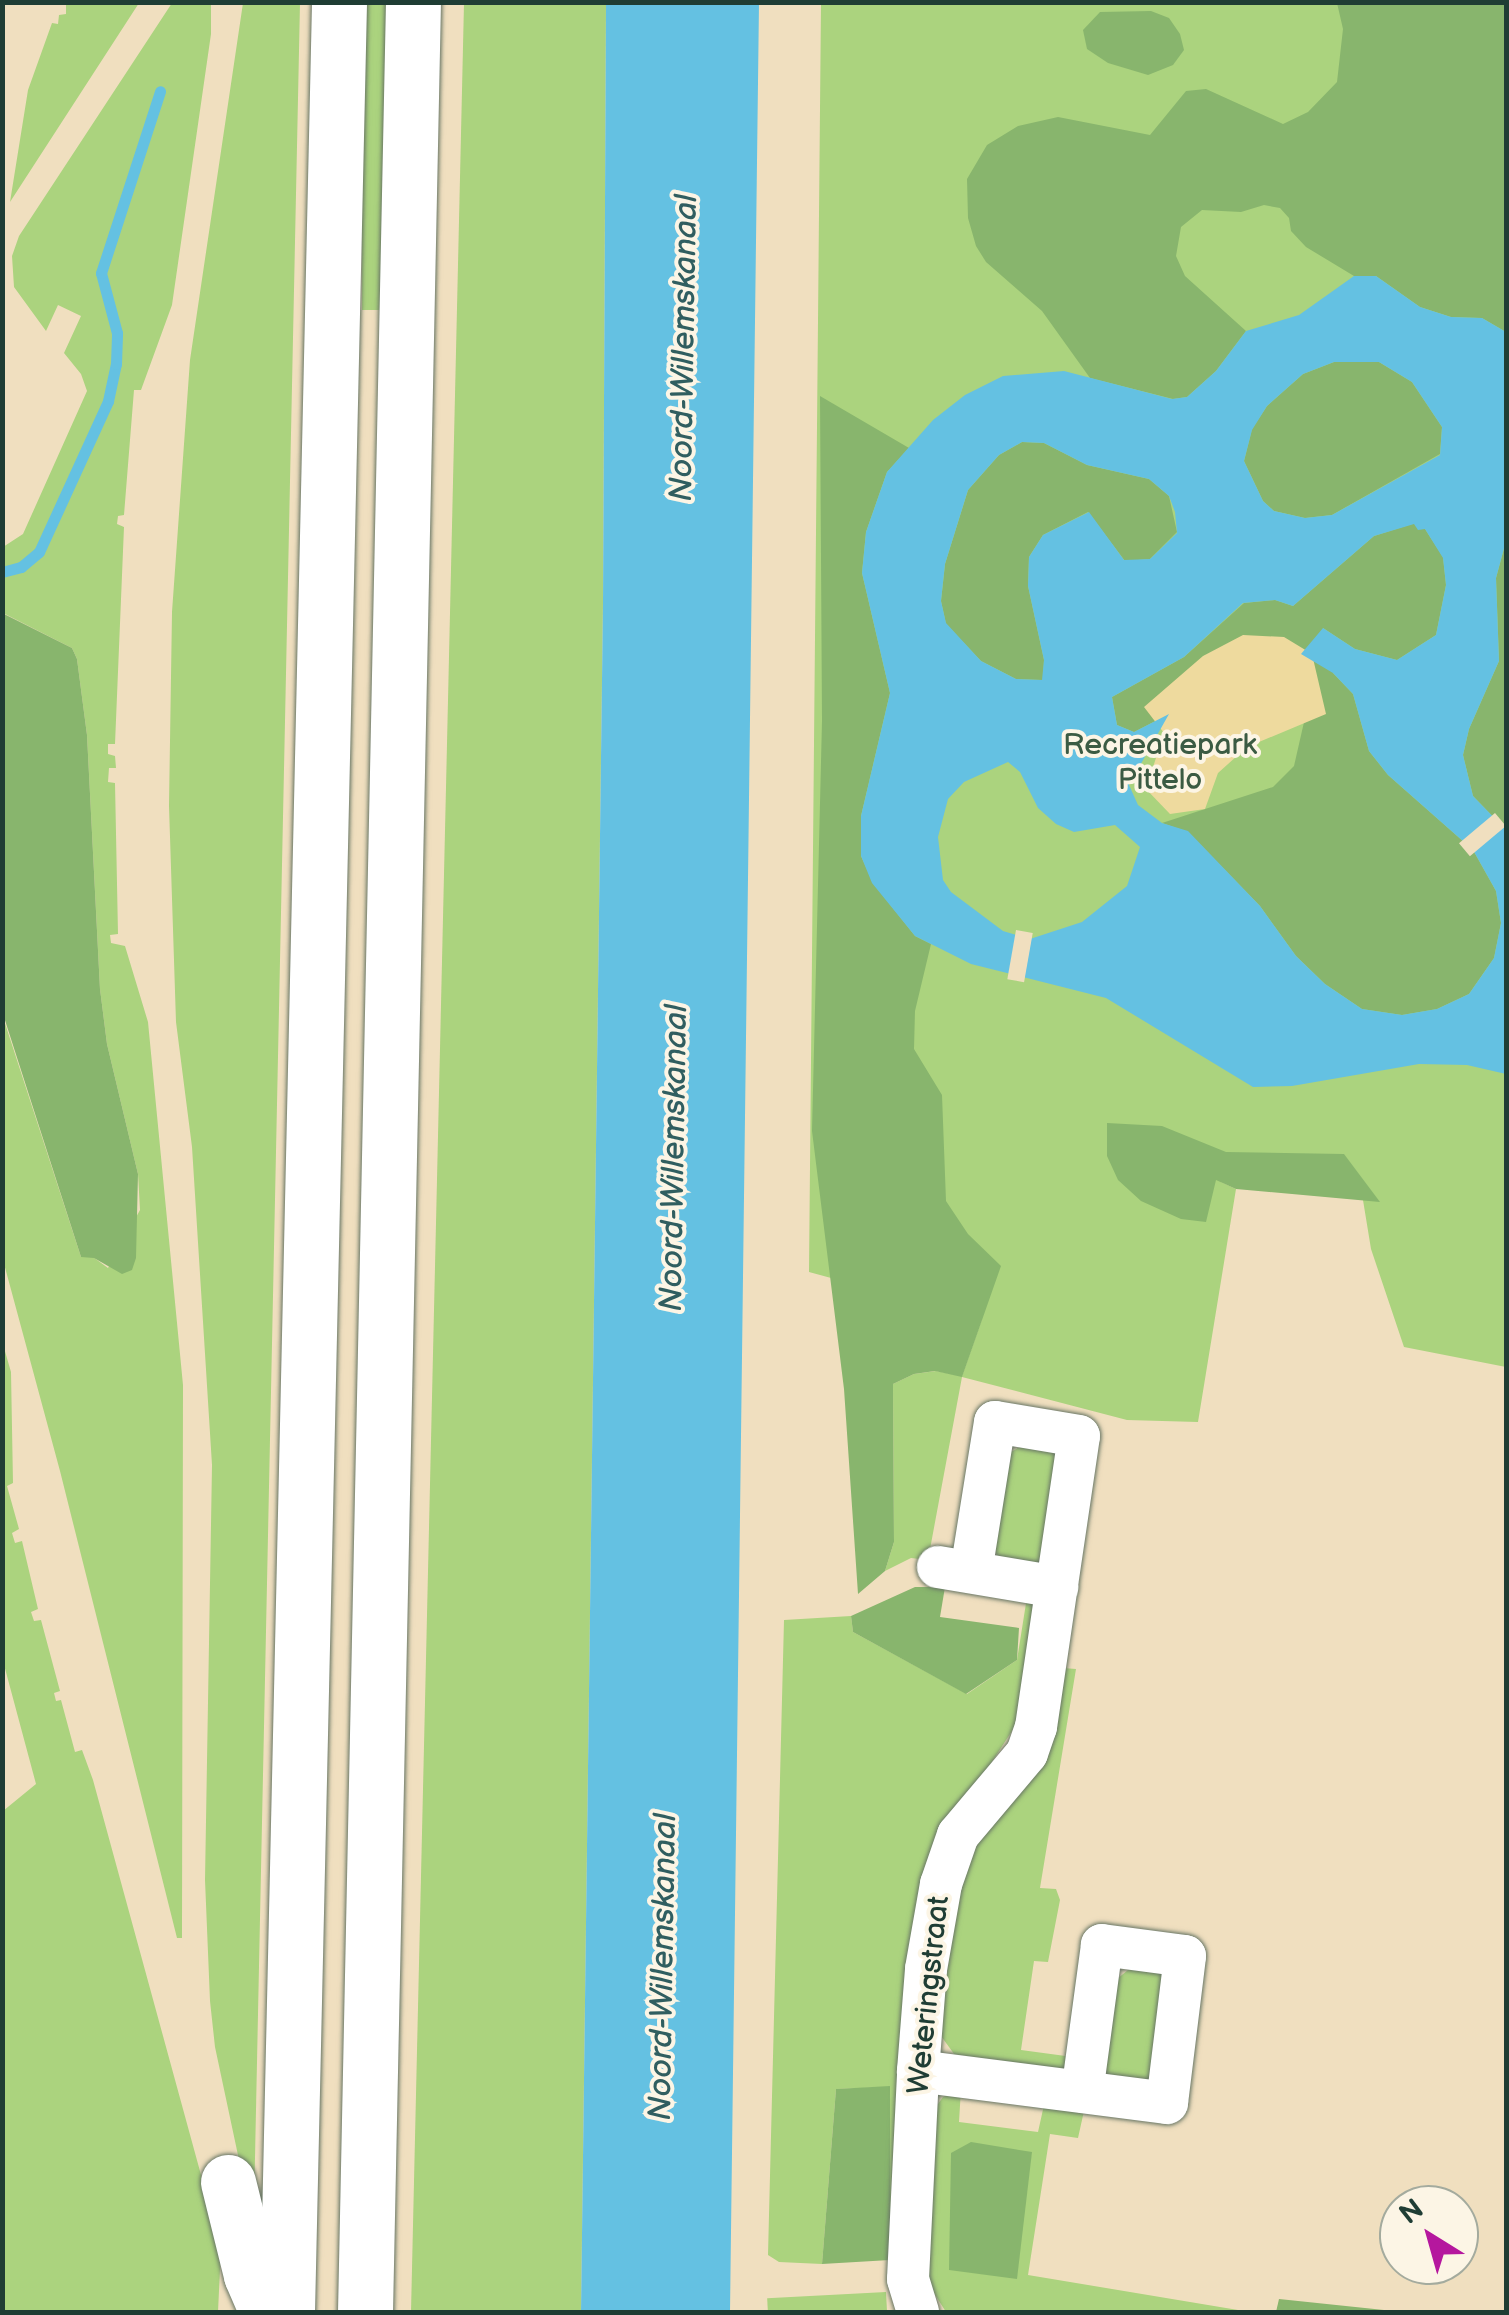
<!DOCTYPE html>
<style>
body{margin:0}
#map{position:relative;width:1509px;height:2315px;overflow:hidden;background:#f0dfbf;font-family:"Balsamiq Sans",sans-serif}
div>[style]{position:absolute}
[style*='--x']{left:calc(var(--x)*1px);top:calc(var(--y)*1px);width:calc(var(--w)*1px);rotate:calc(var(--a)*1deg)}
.green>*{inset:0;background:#abd37e;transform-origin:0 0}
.forest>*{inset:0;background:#88b56d}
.sand>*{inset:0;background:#eeda9e}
.water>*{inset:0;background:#64c1e2}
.pier>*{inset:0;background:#f0dfbf;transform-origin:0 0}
.stream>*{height:11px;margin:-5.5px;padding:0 5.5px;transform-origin:5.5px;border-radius:5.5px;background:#64c1e2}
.roads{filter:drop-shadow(0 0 2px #687665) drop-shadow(0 0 2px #687665)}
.minor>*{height:42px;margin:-21px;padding:0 21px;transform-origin:21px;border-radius:21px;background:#fff}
.motorway>*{height:55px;margin:-27.5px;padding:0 27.5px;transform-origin:27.5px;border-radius:27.5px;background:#fff}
span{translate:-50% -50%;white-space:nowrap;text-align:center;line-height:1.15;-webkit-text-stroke:8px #fcf5e5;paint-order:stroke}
.park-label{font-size:30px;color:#3b5b43}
.street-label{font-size:30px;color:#1f3d34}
.water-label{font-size:32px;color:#305e60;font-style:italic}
.frame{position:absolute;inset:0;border:5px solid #1f3d34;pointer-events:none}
.north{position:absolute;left:1379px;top:2185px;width:100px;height:100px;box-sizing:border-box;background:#fcf5e5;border:2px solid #a4ab9e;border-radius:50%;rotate:323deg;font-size:28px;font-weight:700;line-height:40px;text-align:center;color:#1f3d34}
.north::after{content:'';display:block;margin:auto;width:35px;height:45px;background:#b5179e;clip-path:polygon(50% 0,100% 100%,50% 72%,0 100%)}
</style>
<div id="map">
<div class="green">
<div style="clip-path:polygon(60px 3px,139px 3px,10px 202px,28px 90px,52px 23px,58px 24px,59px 15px,66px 14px,66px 5px)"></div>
<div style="clip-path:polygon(172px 3px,211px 3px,211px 34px,172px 305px,141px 390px,134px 390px,124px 515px,118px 516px,117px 524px,124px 527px,115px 744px,108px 744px,108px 754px,115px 756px,116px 768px,109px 768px,108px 782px,115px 783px,118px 934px,110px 935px,111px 943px,125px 946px,148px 1022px,183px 1385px,182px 1938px,177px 1938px,60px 1471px,3px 1260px,2px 1014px,81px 1257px,93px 1257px,108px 1268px,140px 1210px,138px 1174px,107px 1044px,100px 989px,87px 735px,77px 659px,72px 648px,3px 613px,3px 547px,23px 534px,87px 391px,81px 374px,64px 353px,81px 316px,58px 305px,46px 331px,14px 287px,12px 256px,19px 236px)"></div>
<div style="clip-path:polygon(243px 3px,300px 3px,254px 2206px,249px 2207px,215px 2047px,210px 2001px,205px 1880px,212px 1465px,192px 1147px,176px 1022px,169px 806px,172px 612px,190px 360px)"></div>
<div style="left:362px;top:3px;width:24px;height:307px"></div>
<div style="clip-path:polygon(464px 3px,606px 3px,603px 602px,581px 2312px,411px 2312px)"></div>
<div style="clip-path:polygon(821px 3px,1506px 3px,1506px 1367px,1404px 1347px,1371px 1249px,1362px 1194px,1221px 1182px,1236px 1189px,1198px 1422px,1127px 1420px,962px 1377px,928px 1560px,911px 1558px,885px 1571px,894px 1542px,893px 1384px,914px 1374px,936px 1371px,962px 1376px,982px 1319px,809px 1272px)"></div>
<div style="clip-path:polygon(2px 1341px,11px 1372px,13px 1483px,7px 1486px,19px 1529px,12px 1533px,15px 1543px,22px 1541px,38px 1609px,31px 1612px,34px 1621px,41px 1620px,60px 1691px,54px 1693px,56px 1701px,61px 1700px,75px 1752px,82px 1750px,93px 1780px,221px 2248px,218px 2312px,3px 2312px,3px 1811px,36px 1784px,3px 1661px)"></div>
<div style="clip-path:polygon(1028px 1442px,1065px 1457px,1042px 1563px,1001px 1560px,993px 1549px,1011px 1452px)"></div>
<div style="clip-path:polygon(1027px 1597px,1035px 1601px,1023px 1714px,941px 1840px,890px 2260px,890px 2087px,836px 2089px,822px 2264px,779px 2262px,768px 2255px,784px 1620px,851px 1616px,853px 1632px,967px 1694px,1017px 1660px)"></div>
<div style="clip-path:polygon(1063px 1668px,1076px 1669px,1040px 1888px,1056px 1889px,1060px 1900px,1048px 1962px,1034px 1961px,1021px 2050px,1073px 2057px,1062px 2073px,957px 2058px,941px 2036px,940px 2024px,961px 1872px)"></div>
<div style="clip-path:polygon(1133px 1966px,1170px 1977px,1155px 2076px,1147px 2085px,1109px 2078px,1103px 2066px,1112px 1983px)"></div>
<div style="clip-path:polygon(961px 2089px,959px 2122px,1038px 2132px,1044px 2105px,1084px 2111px,1078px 2138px,1050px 2134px,1028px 2275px,1250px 2312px,946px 2312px,927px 2282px,933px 2111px,943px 2097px)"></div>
<div style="left:886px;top:2292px;width:20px;height:119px;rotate:87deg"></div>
</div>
<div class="forest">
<div style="clip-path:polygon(1337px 3px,1506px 3px,1506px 332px,1482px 318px,1451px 317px,1420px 307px,1376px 276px,1354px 276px,1306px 247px,1291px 231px,1289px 218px,1280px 208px,1264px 205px,1241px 212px,1202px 210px,1181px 227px,1176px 256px,1185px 276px,1246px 331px,1216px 371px,1187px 397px,1173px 399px,1090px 378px,1042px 311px,986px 262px,976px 246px,968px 218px,967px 179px,987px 145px,1018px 126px,1058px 117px,1150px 135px,1186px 91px,1206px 89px,1283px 124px,1308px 112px,1337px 82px,1343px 29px)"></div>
<div style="clip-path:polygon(1151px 11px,1169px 18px,1180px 34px,1184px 50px,1173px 65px,1148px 75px,1108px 63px,1087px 49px,1083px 30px,1100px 12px)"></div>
<div style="clip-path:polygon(1334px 362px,1379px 362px,1412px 382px,1442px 427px,1440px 454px,1332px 515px,1305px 518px,1274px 511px,1263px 501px,1244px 461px,1252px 429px,1267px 406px,1303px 374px)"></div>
<div style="clip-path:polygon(820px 396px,909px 448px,887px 472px,866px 532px,862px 573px,890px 693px,861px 816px,861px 856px,873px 883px,915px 936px,931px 944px,915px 1011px,914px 1049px,942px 1095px,946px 1201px,968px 1234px,1001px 1266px,962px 1377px,935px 1371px,914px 1374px,893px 1384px,894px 1542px,885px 1571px,858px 1594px,844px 1389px,812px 1131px,822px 721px)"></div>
<div style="clip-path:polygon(1022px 442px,1044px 443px,1087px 465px,1149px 479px,1169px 496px,1177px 532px,1150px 559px,1125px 561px,1088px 512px,1043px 535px,1029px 557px,1028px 586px,1044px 660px,1043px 680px,1016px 679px,981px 661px,946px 624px,941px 601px,945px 564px,968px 490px,999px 455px)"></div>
<div style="clip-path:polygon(1415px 523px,1425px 529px,1443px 557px,1446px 585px,1436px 635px,1397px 660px,1355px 649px,1323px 628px,1333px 673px,1353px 694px,1369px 751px,1388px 775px,1473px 850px,1496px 891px,1501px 923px,1494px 958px,1469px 994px,1437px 1009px,1402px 1015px,1362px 1009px,1325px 984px,1296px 956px,1260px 906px,1188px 832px,1162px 823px,1273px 787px,1294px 766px,1312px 687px,1169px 714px,1134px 732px,1117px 725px,1112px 697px,1184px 657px,1244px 603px,1275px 600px,1293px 606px,1374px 536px)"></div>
<div style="clip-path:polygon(1506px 541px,1506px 830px,1473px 796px,1463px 755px,1469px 729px,1499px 661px,1496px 578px)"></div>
<div style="clip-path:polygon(2px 613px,72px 648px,77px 659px,87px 735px,100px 989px,107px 1044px,138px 1174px,136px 1258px,132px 1270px,122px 1274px,94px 1258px,81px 1257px,3px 1014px)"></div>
<div style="clip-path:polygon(1107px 1123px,1162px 1126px,1226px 1152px,1344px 1154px,1380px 1202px,1236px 1189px,1216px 1180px,1206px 1222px,1181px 1219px,1141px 1201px,1118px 1180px,1107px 1156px)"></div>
<div style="clip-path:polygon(915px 1587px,945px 1587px,940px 1617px,1019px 1628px,1017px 1660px,966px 1694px,853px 1632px,851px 1616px)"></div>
<div style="clip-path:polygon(890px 2086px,890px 2260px,822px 2264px,836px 2089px)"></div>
<div style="clip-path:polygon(971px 2142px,1032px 2152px,1017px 2279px,949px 2270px,951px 2153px)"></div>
<div style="clip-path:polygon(1279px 2299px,1403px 2312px,1276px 2312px)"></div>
</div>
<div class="sand">
<div style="clip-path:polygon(1243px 635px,1284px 637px,1312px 654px,1326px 714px,1247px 747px,1218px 773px,1205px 809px,1170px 814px,1146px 789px,1164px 733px,1144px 707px,1203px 656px)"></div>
</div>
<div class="water">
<div style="clip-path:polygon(606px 3px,759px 3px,730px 2312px,581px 2312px,603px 602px)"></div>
<div style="clip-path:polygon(evenodd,1354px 276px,1376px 276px,1420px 307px,1451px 317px,1482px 318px,1506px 332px,1506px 541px,1496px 578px,1499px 661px,1469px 729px,1463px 755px,1473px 796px,1506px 830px,1506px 1074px,1467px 1065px,1419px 1064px,1292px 1086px,1253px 1087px,1106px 998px,971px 964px,915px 936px,872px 883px,861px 856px,861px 816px,890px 693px,862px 573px,866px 532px,887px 472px,933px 420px,965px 395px,1003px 376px,1064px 371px,1172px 399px,1187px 397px,1216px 371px,1246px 331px,1299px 315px,1354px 276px,1334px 362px,1379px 362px,1412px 382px,1442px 427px,1440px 455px,1332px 515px,1305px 518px,1274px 511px,1263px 501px,1244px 461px,1252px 430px,1267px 406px,1303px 374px,1334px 362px,1354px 276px,1022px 442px,1044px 443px,1087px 465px,1149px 479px,1169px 496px,1175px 512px,1177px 533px,1150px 559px,1124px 560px,1089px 512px,1043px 535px,1029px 557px,1028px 586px,1044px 660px,1042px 680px,1016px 679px,981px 661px,946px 623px,941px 601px,945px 564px,968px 490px,999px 455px,1022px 442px,1354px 276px,1414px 524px,1418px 530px,1425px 529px,1443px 558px,1446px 585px,1436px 635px,1397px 660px,1355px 649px,1323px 628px,1301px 654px,1333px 673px,1353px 694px,1369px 751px,1388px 775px,1473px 850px,1496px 891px,1501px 923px,1494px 958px,1469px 994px,1437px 1009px,1402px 1015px,1362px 1009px,1325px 984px,1296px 956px,1260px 906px,1188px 831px,1162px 823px,1138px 805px,1129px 785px,1169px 714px,1134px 732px,1117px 725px,1112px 697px,1184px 657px,1243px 603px,1275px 600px,1293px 606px,1374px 536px,1414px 524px,1354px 276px,1008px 762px,1020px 772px,1038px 808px,1056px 824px,1074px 832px,1115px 825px,1140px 847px,1127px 886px,1082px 922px,1030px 939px,1003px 931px,951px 892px,943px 880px,938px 837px,948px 799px,964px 782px,1008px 762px)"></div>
</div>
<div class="pier">
<div style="left:1495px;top:813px;width:17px;height:47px;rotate:50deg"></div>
<div style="left:1016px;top:930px;width:17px;height:50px;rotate:10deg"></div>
</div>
<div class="stream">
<div style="--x:2;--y:572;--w:20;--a:-15"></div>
<div style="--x:21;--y:567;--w:23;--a:-40"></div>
<div style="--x:39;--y:552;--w:166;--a:-65.4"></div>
<div style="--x:108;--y:401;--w:38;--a:-78"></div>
<div style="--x:116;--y:364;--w:31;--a:-88"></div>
<div style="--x:117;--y:333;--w:62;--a:-104.9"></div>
<div style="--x:101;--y:273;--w:191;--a:-72"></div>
</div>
<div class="roads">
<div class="minor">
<div style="--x:938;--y:1567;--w:121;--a:9.5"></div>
<div style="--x:918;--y:2071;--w:251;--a:7.3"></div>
<div style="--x:1167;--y:2103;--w:148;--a:-83"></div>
<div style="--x:1185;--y:1956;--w:84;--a:-172.5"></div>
<div style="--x:1102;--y:1945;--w:148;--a:97.7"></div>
<div style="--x:918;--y:2312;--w:34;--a:-107"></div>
<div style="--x:908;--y:2279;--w:208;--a:-87.2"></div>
<div style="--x:918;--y:2071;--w:102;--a:-85.5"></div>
<div style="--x:926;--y:1969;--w:86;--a:-80"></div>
<div style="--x:941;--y:1884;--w:52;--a:-70.9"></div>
<div style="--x:958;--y:1835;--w:107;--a:-49.9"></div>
<div style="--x:1027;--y:1753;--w:28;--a:-71"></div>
<div style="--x:1036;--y:1727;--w:294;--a:-81.6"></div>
<div style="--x:1079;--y:1436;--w:85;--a:-170.5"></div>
<div style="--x:995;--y:1422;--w:152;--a:99.1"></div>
</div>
<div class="motorway">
<div style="--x:228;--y:2182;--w:96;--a:76.1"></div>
<div style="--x:251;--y:2275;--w:40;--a:66.6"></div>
<div style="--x:287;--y:2312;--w:2311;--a:-88.71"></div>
<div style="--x:365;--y:2312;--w:2310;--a:-88.81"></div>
</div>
</div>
<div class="park-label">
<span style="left:1160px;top:762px">Recreatiepark<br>Pittelo</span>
</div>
<div class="street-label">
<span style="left:929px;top:1995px;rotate:-84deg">Weteringstraat</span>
</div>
<div class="water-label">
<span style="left:685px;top:348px;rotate:-89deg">Noord-Willemskanaal</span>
<span style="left:675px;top:1158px;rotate:-89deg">Noord-Willemskanaal</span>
<span style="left:664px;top:1967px;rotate:-89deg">Noord-Willemskanaal</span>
</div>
<div class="frame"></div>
<div class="north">N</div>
</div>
